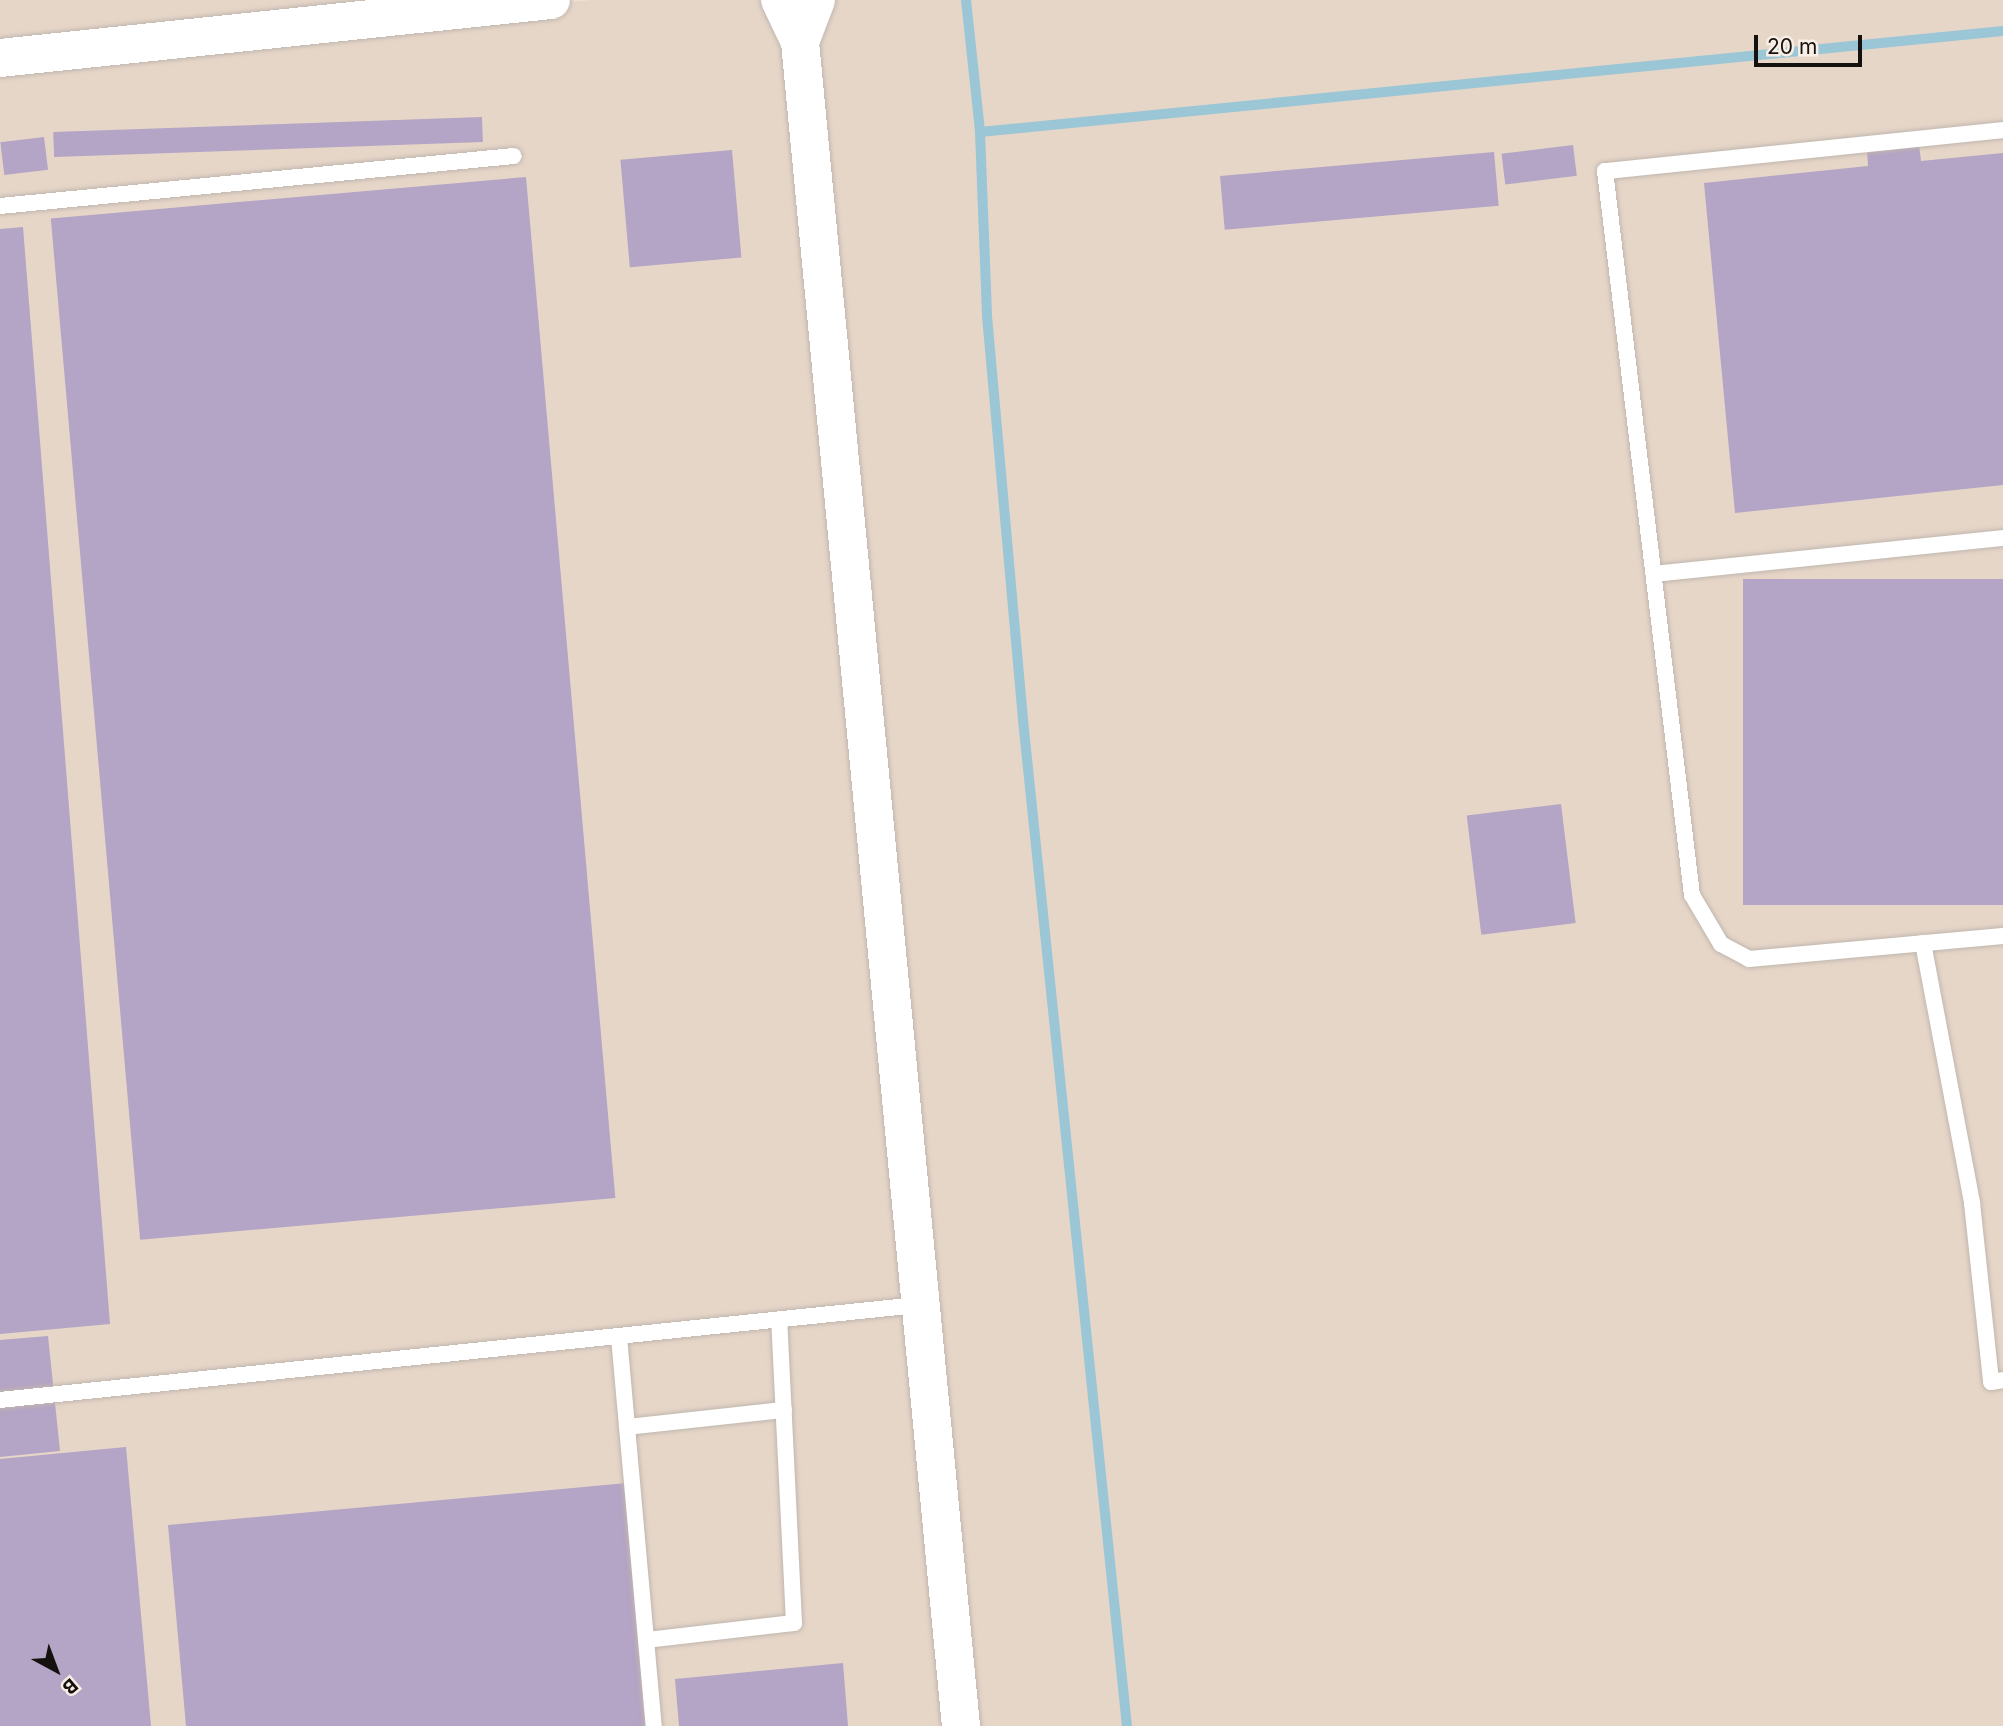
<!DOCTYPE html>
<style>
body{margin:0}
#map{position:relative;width:2003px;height:1726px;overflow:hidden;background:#ebe1d8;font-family:Inter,sans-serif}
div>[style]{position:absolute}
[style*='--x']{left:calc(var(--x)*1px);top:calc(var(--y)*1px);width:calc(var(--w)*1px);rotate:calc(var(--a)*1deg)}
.built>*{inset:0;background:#e6d6c8}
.stream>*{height:10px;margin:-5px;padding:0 5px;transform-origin:5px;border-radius:5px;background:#9bc6d6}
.building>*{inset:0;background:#b4a4c5;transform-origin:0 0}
.roads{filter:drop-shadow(0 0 2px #c0b6ae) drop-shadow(0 0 2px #c0b6ae)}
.service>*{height:16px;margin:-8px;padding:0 8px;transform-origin:8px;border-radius:8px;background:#fff}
.tertiary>*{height:38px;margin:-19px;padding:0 19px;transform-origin:19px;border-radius:19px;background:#fff}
span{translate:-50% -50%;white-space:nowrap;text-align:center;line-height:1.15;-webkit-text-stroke:6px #f8eee5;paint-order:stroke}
.north{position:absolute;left:21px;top:1635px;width:70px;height:70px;-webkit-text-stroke:5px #f8eee5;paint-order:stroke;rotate:139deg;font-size:19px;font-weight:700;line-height:28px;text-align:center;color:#15110e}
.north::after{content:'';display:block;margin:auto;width:24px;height:32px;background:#15110e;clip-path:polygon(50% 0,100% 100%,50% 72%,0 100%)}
.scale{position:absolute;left:1754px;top:35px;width:108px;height:32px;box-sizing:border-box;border:4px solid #15110e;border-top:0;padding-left:9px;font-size:21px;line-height:24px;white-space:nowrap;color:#15110e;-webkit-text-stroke:5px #f8eee5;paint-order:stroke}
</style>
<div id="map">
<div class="built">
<div style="clip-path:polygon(0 0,540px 0,0 54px)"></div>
<div style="clip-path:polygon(591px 0,2003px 0,2003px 1726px,0 1726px,0 58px)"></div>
</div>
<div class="stream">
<div style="--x:966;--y:0;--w:133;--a:83.9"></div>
<div style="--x:980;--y:132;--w:184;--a:87.8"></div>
<div style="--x:987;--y:316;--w:406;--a:84.9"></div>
<div style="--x:1023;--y:720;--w:1011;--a:84.1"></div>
<div style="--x:980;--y:132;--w:1028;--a:-5.64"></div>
</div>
<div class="building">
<div style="left:482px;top:117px;width:25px;height:429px;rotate:88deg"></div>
<div style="left:44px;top:137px;width:33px;height:44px;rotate:83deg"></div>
<div style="clip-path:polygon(1919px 144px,1921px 161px,2003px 153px,2003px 485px,1735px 513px,1704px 183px,1868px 166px,1867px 150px)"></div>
<div style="left:1573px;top:145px;width:31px;height:72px;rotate:83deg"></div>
<div style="left:732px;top:150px;width:108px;height:112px;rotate:85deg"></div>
<div style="left:1494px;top:152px;width:54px;height:275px;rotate:85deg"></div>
<div style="left:526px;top:177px;width:1025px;height:477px;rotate:85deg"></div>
<div style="clip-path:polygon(23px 227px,110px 1324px,0 1334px,0 229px)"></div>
<div style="left:2003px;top:579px;width:326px;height:260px;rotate:90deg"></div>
<div style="left:1561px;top:804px;width:120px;height:95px;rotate:83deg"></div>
<div style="clip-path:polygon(48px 1336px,60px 1451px,0 1457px,0 1340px)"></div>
<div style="clip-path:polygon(126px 1447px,151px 1726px,0 1726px,0 1459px)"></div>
<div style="clip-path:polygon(627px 1483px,648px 1726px,186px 1726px,168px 1525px)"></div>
<div style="clip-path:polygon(843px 1663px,848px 1726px,679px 1726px,675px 1679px)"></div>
</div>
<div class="roads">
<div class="service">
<div style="--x:2003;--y:130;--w:400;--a:174.1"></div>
<div style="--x:1605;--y:171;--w:729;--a:83.15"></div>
<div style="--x:1692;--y:895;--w:57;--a:59.4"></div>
<div style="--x:1721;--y:944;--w:32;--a:28"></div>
<div style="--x:1749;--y:959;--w:255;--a:-5.2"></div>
<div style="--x:0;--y:206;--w:516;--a:-5.56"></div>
<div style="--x:1654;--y:574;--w:351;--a:-5.9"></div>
<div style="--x:1923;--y:943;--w:265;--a:79.3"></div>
<div style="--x:1972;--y:1203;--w:180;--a:83.9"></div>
<div style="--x:1991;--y:1382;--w:12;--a:-9"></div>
<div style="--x:619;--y:1337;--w:391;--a:84.9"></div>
<div style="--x:0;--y:1400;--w:923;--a:-5.91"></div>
<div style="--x:627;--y:1427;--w:158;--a:-6.2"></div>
<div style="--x:647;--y:1640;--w:148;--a:-6.6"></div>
<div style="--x:794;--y:1623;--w:302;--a:-92.8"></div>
</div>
<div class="tertiary">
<div style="--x:780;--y:0;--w:47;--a:64.5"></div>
<div style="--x:800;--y:42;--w:1692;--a:84.54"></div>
<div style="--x:800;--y:42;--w:45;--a:-69.1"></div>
<div style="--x:0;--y:58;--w:554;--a:-6.01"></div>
</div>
</div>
<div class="north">B</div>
<div class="scale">20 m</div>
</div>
